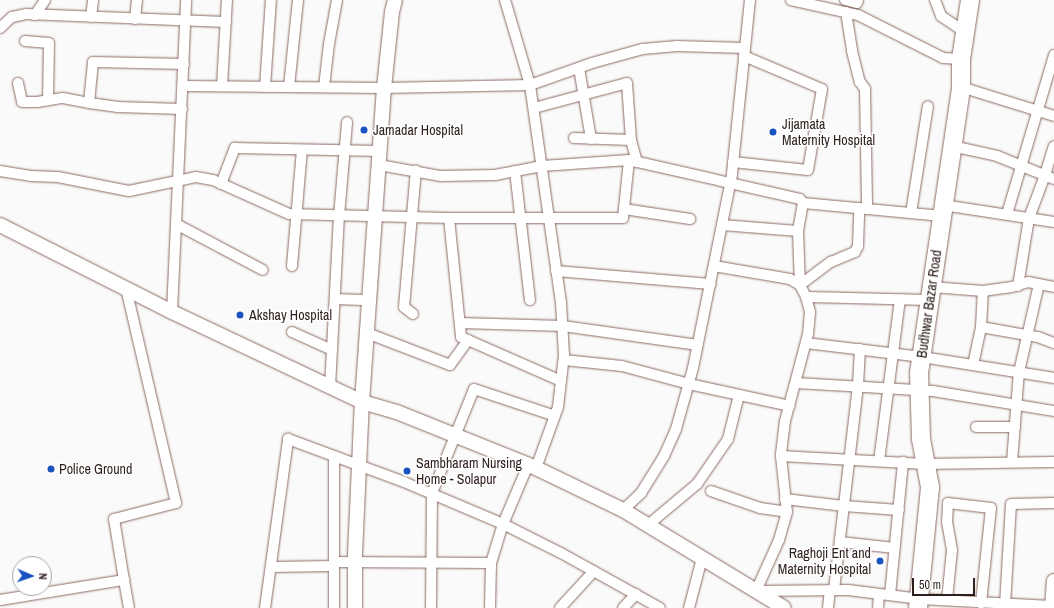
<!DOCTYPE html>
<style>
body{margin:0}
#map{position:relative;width:1054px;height:608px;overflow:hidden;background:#fafafa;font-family:"Archivo Narrow",sans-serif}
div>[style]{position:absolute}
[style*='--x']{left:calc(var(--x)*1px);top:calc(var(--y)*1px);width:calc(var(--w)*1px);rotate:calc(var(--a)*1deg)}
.roads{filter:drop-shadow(0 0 1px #8c6a61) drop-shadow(0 0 1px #8c6a61)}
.street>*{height:10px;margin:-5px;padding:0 5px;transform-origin:5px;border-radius:5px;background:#fff}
.secondary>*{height:14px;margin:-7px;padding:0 7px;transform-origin:7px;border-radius:7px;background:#fff}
.highway>*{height:18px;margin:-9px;padding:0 9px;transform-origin:9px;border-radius:9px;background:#fff}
.dots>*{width:11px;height:11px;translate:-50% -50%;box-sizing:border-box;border:2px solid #fff;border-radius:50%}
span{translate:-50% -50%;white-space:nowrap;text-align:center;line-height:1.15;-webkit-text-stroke:3px #fff;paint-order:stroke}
.poi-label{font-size:14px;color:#2d1f1b}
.left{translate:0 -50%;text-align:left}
.right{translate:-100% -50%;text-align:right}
.street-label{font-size:14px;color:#2d1f1b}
.north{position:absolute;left:12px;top:556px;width:40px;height:40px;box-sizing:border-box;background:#fff;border:1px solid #aba5a4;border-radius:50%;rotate:92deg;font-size:11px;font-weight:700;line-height:16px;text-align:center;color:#2d1f1b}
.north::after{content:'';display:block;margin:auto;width:14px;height:18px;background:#1953bf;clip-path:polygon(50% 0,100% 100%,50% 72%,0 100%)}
.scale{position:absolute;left:912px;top:578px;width:63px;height:18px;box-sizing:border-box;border:2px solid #2d1f1b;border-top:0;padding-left:5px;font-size:12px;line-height:14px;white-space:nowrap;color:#2d1f1b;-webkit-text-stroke:3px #fff;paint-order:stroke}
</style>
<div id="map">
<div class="roads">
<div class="street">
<div style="--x:505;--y:0;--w:89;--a:73.6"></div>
<div style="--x:530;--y:85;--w:220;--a:81.9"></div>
<div style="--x:561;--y:303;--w:52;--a:86.7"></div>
<div style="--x:564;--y:355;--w:52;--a:96.6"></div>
<div style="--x:558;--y:407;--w:65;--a:109.8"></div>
<div style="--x:791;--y:0;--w:69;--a:12.6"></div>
<div style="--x:858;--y:15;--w:95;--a:26.8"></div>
<div style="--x:943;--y:58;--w:18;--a:3"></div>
<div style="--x:845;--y:0;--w:12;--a:14"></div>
<div style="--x:857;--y:3;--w:3;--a:-72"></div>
<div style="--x:935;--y:0;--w:17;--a:69"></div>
<div style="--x:941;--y:16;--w:29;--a:34"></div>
<div style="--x:846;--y:12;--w:39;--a:81"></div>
<div style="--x:852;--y:51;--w:32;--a:76"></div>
<div style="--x:860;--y:82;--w:9;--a:54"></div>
<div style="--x:865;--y:89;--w:120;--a:89"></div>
<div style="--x:35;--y:15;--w:18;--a:-56"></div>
<div style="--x:91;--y:17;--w:17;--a:-83"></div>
<div style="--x:135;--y:19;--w:19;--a:-84"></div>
<div style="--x:0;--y:28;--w:16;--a:-43"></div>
<div style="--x:12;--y:17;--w:14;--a:-12"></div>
<div style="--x:26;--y:14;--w:200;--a:2.3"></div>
<div style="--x:25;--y:41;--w:24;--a:5"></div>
<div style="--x:49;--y:43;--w:57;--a:91"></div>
<div style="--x:579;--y:68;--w:72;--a:80.4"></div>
<div style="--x:18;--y:83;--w:19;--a:78"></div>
<div style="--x:22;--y:102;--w:15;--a:0"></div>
<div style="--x:37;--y:102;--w:26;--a:-9"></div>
<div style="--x:63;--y:98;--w:26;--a:11"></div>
<div style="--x:183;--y:86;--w:201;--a:0.6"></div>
<div style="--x:384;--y:88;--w:146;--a:-1.2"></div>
<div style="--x:530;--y:85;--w:66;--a:-19.5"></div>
<div style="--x:592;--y:63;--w:53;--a:-15.4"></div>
<div style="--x:643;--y:49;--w:34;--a:-5"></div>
<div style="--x:677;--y:46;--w:68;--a:1.7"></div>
<div style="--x:222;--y:86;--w:86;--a:-86.7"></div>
<div style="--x:265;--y:87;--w:87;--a:-86.1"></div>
<div style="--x:289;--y:87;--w:87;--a:-84.1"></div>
<div style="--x:324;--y:87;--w:43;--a:-83.4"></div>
<div style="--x:329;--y:44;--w:45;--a:-79.7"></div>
<div style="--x:961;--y:87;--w:97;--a:17.3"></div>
<div style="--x:534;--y:108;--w:96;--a:-15"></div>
<div style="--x:627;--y:83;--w:57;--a:86"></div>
<div style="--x:631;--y:140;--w:23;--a:75"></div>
<div style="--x:182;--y:109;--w:64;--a:-178.2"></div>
<div style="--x:118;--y:107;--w:29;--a:-172"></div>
<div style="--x:89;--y:103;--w:41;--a:-84.4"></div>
<div style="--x:93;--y:62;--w:91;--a:1.3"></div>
<div style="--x:574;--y:138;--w:57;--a:2"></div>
<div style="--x:952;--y:146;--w:46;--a:12.5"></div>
<div style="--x:997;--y:156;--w:61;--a:22"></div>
<div style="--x:733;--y:162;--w:75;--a:6.1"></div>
<div style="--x:808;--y:170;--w:82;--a:-80.2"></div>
<div style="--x:822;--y:89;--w:85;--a:-157.1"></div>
<div style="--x:379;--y:165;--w:63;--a:10.1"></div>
<div style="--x:441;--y:176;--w:54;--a:-1.1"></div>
<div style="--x:495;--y:175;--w:48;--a:-10.8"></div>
<div style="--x:542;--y:166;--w:87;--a:-3.9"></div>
<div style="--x:0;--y:171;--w:31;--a:9"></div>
<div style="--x:31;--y:176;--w:27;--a:2"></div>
<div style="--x:58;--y:177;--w:72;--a:11.2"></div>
<div style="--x:129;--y:191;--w:68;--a:-11.8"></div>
<div style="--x:196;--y:177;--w:17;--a:10"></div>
<div style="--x:213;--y:180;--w:83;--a:24.1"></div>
<div style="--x:289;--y:214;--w:160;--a:1.4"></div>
<div style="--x:449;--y:218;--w:174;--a:0"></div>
<div style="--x:623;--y:218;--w:58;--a:-84.1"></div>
<div style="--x:629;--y:160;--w:175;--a:12.8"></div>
<div style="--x:800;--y:199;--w:5;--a:53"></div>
<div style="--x:803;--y:203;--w:140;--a:5.3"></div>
<div style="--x:515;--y:171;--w:130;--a:83.4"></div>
<div style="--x:221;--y:184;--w:39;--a:-69"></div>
<div style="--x:235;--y:148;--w:145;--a:1.2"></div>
<div style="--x:943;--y:205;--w:112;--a:8.7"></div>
<div style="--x:624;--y:209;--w:67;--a:8.6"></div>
<div style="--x:911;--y:213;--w:108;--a:-81"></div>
<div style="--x:1007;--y:214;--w:166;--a:-73.5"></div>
<div style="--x:449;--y:218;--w:120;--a:84.2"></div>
<div style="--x:461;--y:337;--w:109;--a:23.7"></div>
<div style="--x:176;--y:224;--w:98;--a:27.9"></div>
<div style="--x:722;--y:225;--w:76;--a:4.5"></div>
<div style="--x:798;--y:231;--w:28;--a:-80"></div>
<div style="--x:798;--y:231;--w:54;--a:87.9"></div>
<div style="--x:800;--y:285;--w:39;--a:-37"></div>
<div style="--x:831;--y:262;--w:26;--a:-23"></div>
<div style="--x:855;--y:252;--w:7;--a:-63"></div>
<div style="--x:858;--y:246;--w:38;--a:-88"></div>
<div style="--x:292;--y:266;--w:116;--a:-85.1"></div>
<div style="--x:714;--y:266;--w:77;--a:9.7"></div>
<div style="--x:790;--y:279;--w:12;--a:31"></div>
<div style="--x:800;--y:285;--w:13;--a:63"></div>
<div style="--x:806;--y:297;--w:16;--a:75"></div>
<div style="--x:810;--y:312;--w:22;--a:95"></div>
<div style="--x:808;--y:334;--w:90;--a:104.8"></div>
<div style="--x:785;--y:421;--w:35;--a:97"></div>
<div style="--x:781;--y:456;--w:56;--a:83.9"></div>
<div style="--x:787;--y:512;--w:29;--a:106"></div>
<div style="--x:779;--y:540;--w:56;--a:114.3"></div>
<div style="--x:756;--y:591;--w:92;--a:-0.6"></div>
<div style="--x:848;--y:590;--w:73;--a:7.1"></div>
<div style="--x:920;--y:599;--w:132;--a:3"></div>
<div style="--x:556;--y:271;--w:155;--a:4.8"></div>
<div style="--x:1018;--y:286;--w:69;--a:-80.8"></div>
<div style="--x:1029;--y:218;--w:46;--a:-69.6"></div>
<div style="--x:1045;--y:175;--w:30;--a:-73"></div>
<div style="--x:932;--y:287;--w:51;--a:4.5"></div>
<div style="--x:983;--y:291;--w:29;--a:-8"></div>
<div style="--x:1012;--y:287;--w:17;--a:-17"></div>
<div style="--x:1028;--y:282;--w:26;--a:11"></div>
<div style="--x:806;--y:297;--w:123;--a:1.4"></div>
<div style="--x:335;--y:299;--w:34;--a:2"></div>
<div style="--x:172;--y:312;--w:312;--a:-87.4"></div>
<div style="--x:413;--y:314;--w:11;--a:-142"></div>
<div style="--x:404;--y:307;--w:137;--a:-85"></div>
<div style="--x:460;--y:323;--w:103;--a:1.7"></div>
<div style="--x:563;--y:326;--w:136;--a:8"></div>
<div style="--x:981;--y:327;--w:58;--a:10"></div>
<div style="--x:1038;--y:337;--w:17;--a:21"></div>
<div style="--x:292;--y:332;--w:44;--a:24.2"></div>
<div style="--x:367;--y:333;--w:89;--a:21.1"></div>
<div style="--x:450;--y:365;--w:31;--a:-54"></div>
<div style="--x:806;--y:343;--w:117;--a:6.9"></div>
<div style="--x:922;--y:357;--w:134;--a:9"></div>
<div style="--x:564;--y:360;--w:58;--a:5.9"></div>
<div style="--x:622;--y:366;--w:69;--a:15"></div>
<div style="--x:689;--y:384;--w:103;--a:12.3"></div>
<div style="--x:973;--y:365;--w:39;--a:-78"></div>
<div style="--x:981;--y:327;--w:36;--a:-87"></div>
<div style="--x:796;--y:383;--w:137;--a:3.3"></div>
<div style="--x:933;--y:391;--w:123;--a:9.4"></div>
<div style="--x:330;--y:387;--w:171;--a:-87"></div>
<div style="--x:339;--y:216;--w:94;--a:-85.1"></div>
<div style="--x:976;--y:427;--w:39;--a:0"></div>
<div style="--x:781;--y:456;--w:144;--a:3.2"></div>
<div style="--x:925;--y:464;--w:129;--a:-0.9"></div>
<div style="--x:879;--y:461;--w:163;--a:-82.6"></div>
<div style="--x:1012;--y:462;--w:90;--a:-85.6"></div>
<div style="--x:1019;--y:372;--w:90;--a:-77.2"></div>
<div style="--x:711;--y:491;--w:52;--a:19.1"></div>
<div style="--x:760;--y:508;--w:27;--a:8"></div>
<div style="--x:785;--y:499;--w:59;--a:6.8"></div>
<div style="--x:844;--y:506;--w:55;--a:4.2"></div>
<div style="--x:623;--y:510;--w:25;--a:-43"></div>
<div style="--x:641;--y:493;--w:44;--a:-58.1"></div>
<div style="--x:664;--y:456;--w:30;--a:-66"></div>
<div style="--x:676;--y:429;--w:63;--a:-74.4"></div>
<div style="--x:693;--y:368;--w:198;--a:-78.6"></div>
<div style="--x:732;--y:174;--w:175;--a:-84.1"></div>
<div style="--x:648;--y:525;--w:64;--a:-39.9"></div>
<div style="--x:697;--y:484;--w:55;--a:-55.4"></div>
<div style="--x:728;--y:439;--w:45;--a:-76"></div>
<div style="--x:840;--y:542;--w:55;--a:6.2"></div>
<div style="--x:334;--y:562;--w:157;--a:0.4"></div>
<div style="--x:271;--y:567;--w:63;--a:-0.9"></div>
<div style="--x:124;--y:580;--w:28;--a:80"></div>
<div style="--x:834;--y:590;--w:205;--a:-83.3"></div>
<div style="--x:858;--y:386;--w:37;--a:-87"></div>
<div style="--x:890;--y:595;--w:134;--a:-84.4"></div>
<div style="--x:0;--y:600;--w:126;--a:-9.2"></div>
<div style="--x:124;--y:580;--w:62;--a:-99.3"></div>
<div style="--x:114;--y:519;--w:64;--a:-14.5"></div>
<div style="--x:176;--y:503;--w:221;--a:-103.1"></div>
<div style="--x:947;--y:600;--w:50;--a:-84.3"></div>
<div style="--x:952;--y:550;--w:27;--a:-100"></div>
<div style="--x:947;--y:523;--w:20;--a:-87"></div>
<div style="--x:948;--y:503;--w:43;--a:6.6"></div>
<div style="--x:991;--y:508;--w:96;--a:96"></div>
<div style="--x:1005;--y:605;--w:101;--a:-86.6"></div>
<div style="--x:1011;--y:504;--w:43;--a:-1.3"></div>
<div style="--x:265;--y:608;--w:171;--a:-82.2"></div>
<div style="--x:288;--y:439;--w:124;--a:20.3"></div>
<div style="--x:404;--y:482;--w:108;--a:23"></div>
<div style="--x:503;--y:524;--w:65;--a:26.6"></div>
<div style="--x:561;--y:553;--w:113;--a:29.1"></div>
<div style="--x:334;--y:608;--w:152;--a:-90"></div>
<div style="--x:431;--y:608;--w:115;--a:-89.5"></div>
<div style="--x:432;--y:493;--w:112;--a:-68"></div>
<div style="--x:474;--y:389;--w:85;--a:18.4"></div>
<div style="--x:490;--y:608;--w:45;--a:-88.7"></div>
<div style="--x:491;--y:563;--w:41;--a:-72.9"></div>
<div style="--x:503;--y:524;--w:64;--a:-67"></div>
<div style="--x:560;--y:608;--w:50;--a:-47.4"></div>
<div style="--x:623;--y:608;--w:19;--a:-47"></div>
<div style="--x:689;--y:608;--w:52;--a:-75.4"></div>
<div style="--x:828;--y:608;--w:18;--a:-84"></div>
<div style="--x:878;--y:608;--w:14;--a:-86"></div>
</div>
<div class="secondary">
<div style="--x:0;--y:225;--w:193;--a:26.8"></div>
<div style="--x:172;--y:312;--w:210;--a:25.3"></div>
<div style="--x:362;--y:402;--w:36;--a:16"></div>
<div style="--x:397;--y:412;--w:150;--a:21.9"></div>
<div style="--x:536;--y:468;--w:97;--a:25.8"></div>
<div style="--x:623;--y:510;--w:188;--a:31.3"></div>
<div style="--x:355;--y:608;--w:54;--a:-90"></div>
<div style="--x:355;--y:554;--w:152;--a:-87.4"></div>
<div style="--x:362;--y:402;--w:315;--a:-86"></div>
<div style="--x:384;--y:88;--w:76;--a:-84"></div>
<div style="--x:392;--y:12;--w:12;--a:-76"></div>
<div style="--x:1052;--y:608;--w:27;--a:-86"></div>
</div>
<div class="highway">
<div style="--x:918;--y:608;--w:122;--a:-84.3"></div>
<div style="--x:930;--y:487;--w:49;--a:-100.6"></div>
<div style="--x:921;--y:439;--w:66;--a:-91.7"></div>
<div style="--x:919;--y:373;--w:289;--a:-81.6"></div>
<div style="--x:961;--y:87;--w:28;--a:-90"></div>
<div style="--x:961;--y:59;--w:60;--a:-81.3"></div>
</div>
</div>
<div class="dots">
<div style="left:364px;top:130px;background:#1953bf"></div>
<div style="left:773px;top:132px;background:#1953bf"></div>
<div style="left:240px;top:315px;background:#1953bf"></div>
<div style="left:51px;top:469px;background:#1953bf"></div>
<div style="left:407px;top:471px;background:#1953bf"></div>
<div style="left:880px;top:561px;background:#1953bf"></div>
</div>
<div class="poi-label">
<span class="left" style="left:782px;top:132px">Jijamata<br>Maternity Hospital</span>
<span class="left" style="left:373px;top:130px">Jamadar Hospital</span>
<span class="left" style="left:249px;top:315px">Akshay Hospital</span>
<span class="left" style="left:416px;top:471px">Sambharam Nursing<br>Home - Solapur</span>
<span class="left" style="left:59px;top:469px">Police Ground</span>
<span class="right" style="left:871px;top:561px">Raghoji Ent and<br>Maternity Hospital</span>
</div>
<div class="street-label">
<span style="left:929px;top:304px;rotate:-82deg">Budhwar Bazar Road</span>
</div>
<div class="north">N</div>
<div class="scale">50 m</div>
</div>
